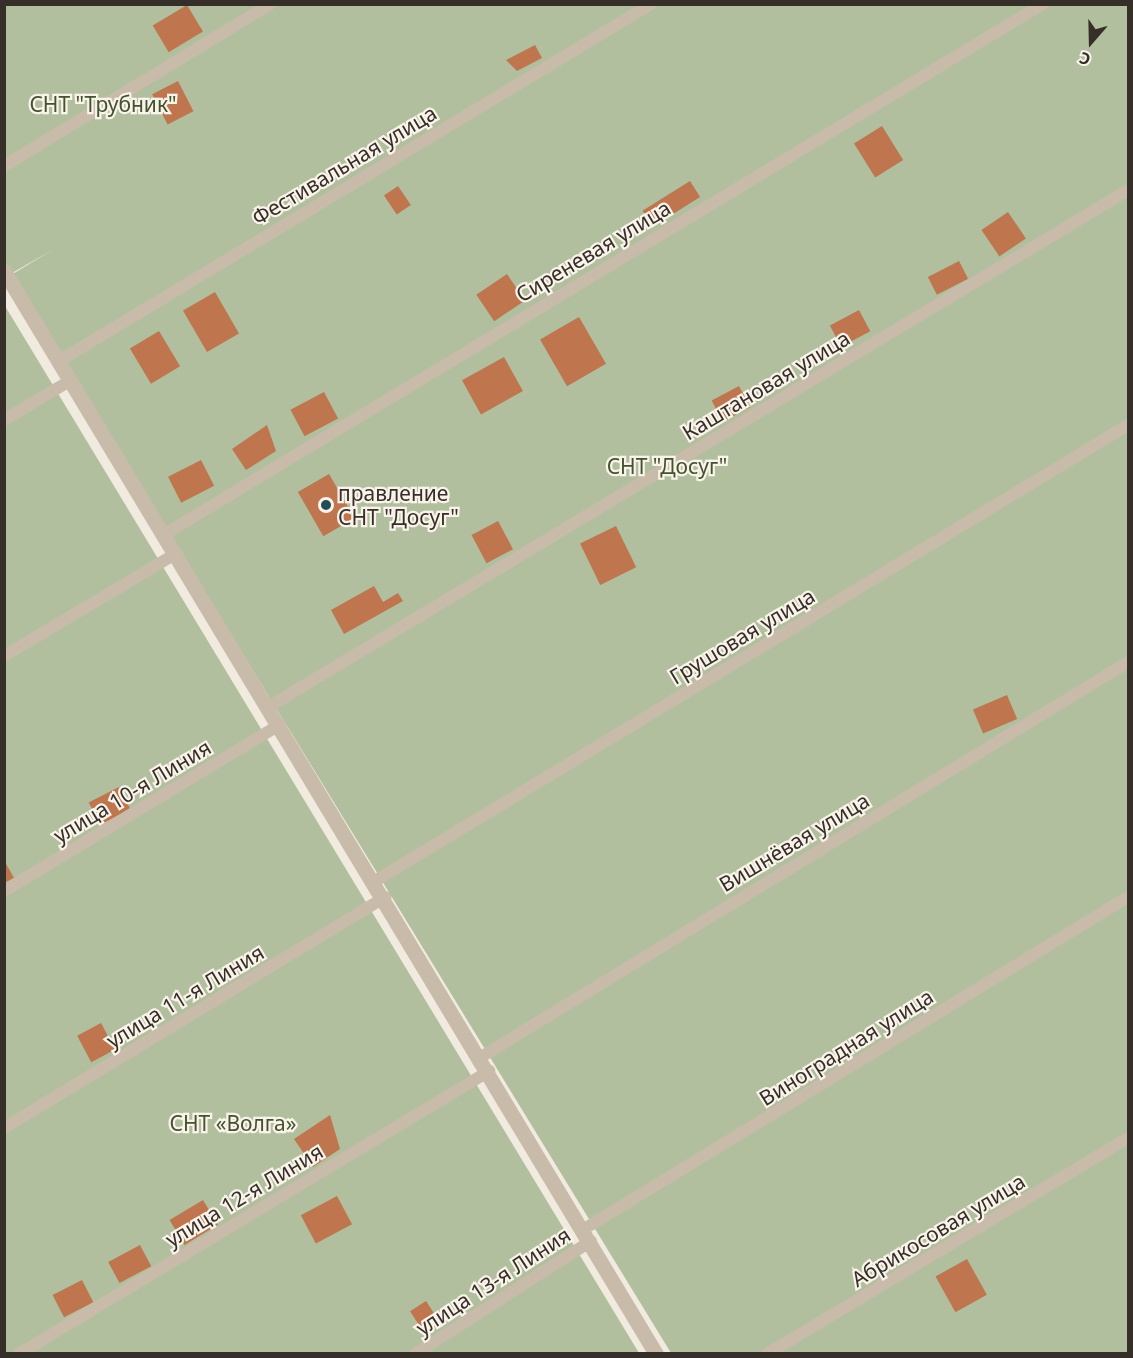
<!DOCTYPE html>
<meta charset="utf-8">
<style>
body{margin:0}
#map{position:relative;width:1133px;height:1358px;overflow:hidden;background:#f1eade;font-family:"Noto Sans",sans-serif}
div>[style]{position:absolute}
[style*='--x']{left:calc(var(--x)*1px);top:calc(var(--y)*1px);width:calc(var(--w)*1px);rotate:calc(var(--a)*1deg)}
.green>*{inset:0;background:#b1bf9e}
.building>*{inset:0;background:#bf754e;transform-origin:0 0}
.lane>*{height:12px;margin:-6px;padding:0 6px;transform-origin:6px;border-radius:6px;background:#c8bbaa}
.street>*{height:15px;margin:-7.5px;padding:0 7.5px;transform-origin:7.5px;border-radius:7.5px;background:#c8bbaa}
.dots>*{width:16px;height:16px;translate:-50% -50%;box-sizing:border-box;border:3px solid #f9f3ea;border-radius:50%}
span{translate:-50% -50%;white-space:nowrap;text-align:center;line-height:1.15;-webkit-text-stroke:4.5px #f9f3ea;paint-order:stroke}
.park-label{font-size:21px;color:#42532e}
.street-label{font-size:21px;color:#362f29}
.poi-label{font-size:21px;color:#362f29}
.left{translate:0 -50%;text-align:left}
.frame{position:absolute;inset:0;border:6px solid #362f29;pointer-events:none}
.north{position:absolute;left:1061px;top:12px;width:60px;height:60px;-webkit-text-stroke:4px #f9f3ea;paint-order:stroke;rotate:200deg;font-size:16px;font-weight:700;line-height:24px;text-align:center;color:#362f29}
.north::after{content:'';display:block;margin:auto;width:21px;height:27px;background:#362f29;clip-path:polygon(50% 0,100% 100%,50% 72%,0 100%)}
</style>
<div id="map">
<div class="green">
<div style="clip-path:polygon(5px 5px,1128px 5px,1128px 1353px,671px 1353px,11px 275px,54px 249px,12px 273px,5px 262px)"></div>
<div style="clip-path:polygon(5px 306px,639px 1353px,5px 1353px)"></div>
</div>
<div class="building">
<div style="left:187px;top:5px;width:31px;height:40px;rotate:59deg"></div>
<div style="clip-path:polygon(535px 45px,542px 58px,517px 71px,506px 60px)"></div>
<div style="left:178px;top:81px;width:34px;height:29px;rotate:63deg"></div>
<div style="left:882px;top:126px;width:40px;height:33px;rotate:58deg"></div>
<div style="left:690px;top:181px;width:19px;height:56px;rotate:58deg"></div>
<div style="left:398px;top:186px;width:23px;height:17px;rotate:56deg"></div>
<div style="left:1008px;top:212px;width:32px;height:32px;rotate:56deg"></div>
<div style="left:959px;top:261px;width:20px;height:35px;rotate:63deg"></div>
<div style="left:507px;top:274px;width:32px;height:37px;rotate:56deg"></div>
<div style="left:215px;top:292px;width:48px;height:37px;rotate:60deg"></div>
<div style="left:859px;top:310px;width:24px;height:33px;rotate:62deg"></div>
<div style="left:579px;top:317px;width:54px;height:45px;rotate:60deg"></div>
<div style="left:159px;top:331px;width:41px;height:34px;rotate:59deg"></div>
<div style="left:504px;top:357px;width:39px;height:48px;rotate:61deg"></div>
<div style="left:739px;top:386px;width:24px;height:31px;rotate:62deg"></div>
<div style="left:324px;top:392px;width:30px;height:38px;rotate:62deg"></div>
<div style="clip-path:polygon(267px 425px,276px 451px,246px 470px,232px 449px)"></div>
<div style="left:201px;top:460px;width:29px;height:37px;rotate:63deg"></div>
<div style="left:329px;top:474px;width:51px;height:36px;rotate:60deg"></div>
<div style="left:498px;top:521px;width:32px;height:30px;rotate:62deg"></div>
<div style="left:616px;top:526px;width:46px;height:40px;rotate:64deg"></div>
<div style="clip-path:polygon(374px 586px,383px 602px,398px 593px,403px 601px,344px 634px,331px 610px)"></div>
<div style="left:1007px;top:695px;width:26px;height:37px;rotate:67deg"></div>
<div style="left:119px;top:787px;width:25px;height:34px;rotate:63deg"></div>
<div style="clip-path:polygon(4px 860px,14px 878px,4px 883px)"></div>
<div style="left:101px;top:1023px;width:30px;height:27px;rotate:62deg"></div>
<div style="clip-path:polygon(330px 1115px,340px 1149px,313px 1167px,294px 1139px)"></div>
<div style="left:337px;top:1196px;width:32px;height:41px;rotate:62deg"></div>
<div style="left:203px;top:1200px;width:29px;height:39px;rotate:59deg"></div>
<div style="left:140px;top:1245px;width:24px;height:36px;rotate:62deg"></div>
<div style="left:967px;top:1259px;width:41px;height:36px;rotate:61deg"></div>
<div style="left:82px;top:1280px;width:25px;height:33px;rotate:63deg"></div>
<div style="left:426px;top:1301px;width:27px;height:19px;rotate:57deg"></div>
</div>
<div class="lane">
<div style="--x:4;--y:166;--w:311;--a:-31.3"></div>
<div style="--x:59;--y:361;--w:691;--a:-31.09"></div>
<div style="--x:4;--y:420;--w:78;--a:-30.8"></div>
<div style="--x:165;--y:534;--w:1026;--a:-31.12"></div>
<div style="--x:4;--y:656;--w:201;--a:-30.8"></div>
<div style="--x:270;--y:706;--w:1001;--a:-31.02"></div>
<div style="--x:375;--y:881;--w:880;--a:-31.2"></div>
<div style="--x:4;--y:891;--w:323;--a:-31.1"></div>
<div style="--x:481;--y:1057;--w:758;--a:-31.4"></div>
<div style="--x:4;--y:1128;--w:446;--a:-31.2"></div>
<div style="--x:584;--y:1229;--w:637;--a:-31.4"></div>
<div style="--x:19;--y:1354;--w:549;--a:-31.05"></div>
<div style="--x:415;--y:1354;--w:209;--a:-32.7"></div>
<div style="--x:767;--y:1354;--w:421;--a:-30.9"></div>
</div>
<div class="street">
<div style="--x:4;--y:271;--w:1264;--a:58.95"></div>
</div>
<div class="dots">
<div style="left:326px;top:505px;background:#214d55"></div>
</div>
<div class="park-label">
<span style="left:103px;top:104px">СНТ "Трубник"</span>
<span style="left:667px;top:466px">СНТ "Досуг"</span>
<span style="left:233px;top:1123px">СНТ «Волга»</span>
</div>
<div class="street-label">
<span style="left:344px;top:165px;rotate:-31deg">Фестивальная улица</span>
<span style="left:593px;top:251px;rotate:-31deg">Сиреневая улица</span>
<span style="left:766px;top:385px;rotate:-31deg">Каштановая улица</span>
<span style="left:742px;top:636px;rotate:-31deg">Грушовая улица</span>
<span style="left:132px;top:791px;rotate:-31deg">улица 10-я Линия</span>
<span style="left:794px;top:842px;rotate:-31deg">Вишнёвая улица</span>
<span style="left:185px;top:996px;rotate:-31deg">улица 11-я Линия</span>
<span style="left:846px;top:1047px;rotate:-32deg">Виноградная улица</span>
<span style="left:244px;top:1195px;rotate:-31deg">улица 12-я Линия</span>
<span style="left:938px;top:1230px;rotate:-31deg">Абрикосовая улица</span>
<span style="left:493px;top:1281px;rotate:-33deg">улица 13-я Линия</span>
</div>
<div class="poi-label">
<span class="left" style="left:338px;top:505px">правление<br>СНТ "Досуг"</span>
</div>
<div class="frame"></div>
<div class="north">С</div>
</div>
